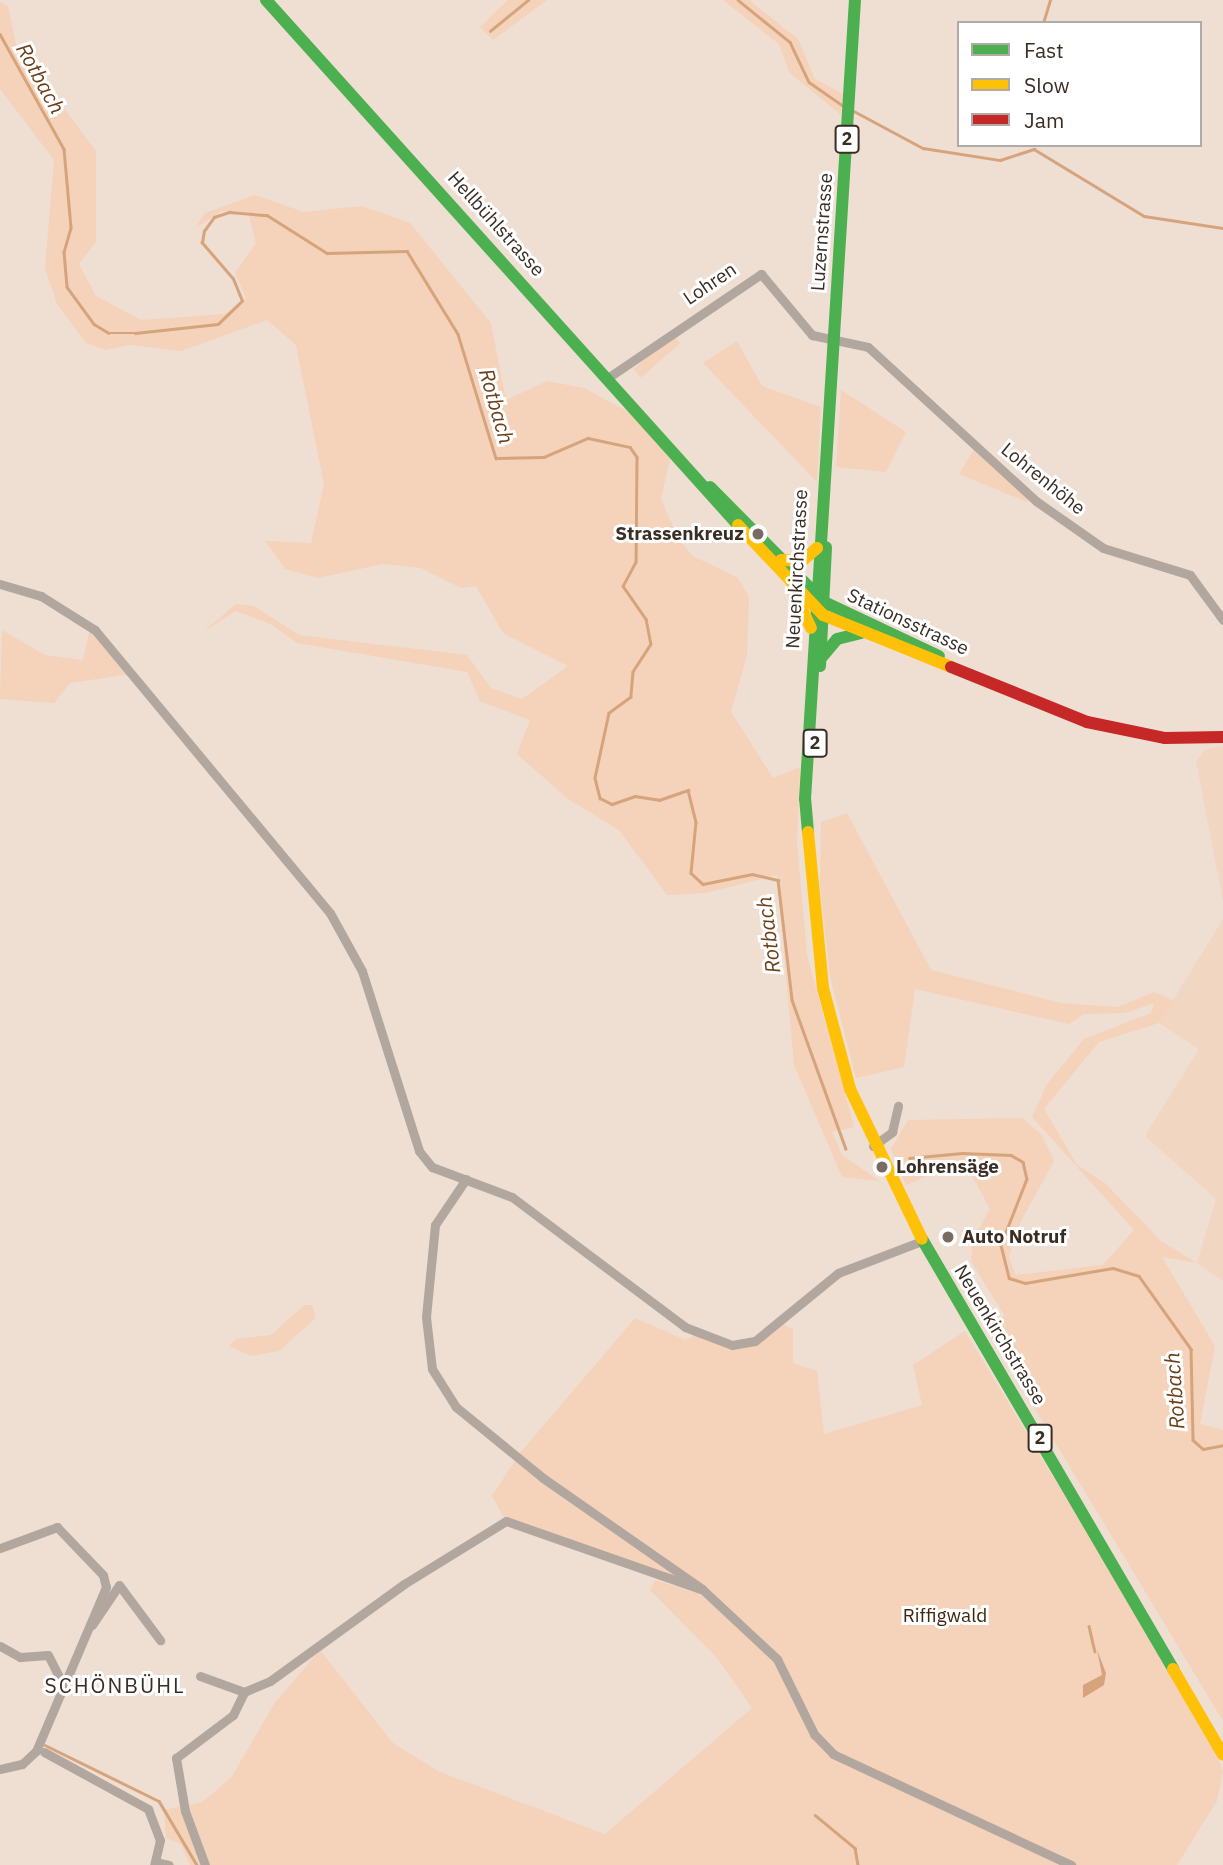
<!DOCTYPE html>
<meta charset="utf-8">
<style>
body{margin:0}
#map{position:relative;width:1223px;height:1865px;overflow:hidden;background:#efded2;font-family:"IBM Plex Sans",sans-serif}
div>[style]{position:absolute}
[style*='--x']{left:calc(var(--x)*1px);top:calc(var(--y)*1px);width:calc(var(--w)*1px);rotate:calc(var(--a)*1deg)}
.built>*{inset:0;background:#f1d6c1}
.green>*{inset:0;background:#f4d3ba;transform-origin:0 0}
.water>*{inset:0;background:#d6a47c}
.stream>*{height:2.5px;margin:-1.25px;padding:0 1.25px;transform-origin:1.25px;border-radius:1.25px;background:#d6a47c}
.street>*{height:9px;margin:-4.5px;padding:0 4.5px;transform-origin:4.5px;border-radius:4.5px;background:#b2a79e}
.fast>*{height:12px;margin:-6px;padding:0 6px;transform-origin:6px;border-radius:6px;background:#4caf50}
.slow>*{height:12px;margin:-6px;padding:0 6px;transform-origin:6px;border-radius:6px;background:#ffc107}
.jam>*{height:12px;margin:-6px;padding:0 6px;transform-origin:6px;border-radius:6px;background:#c62828}
.dots>*{width:19px;height:19px;translate:-50% -50%;box-sizing:border-box;border:4px solid #fff;border-radius:50%}
span{translate:-50% -50%;white-space:nowrap;text-align:center;line-height:1.15;-webkit-text-stroke:6px #fff;paint-order:stroke}
.shield-label span{padding:2px 5px;background:#fff;border:2px solid;border-radius:5px;-webkit-text-stroke-width:0}
.shield-label{font-size:18px;color:#392d24;font-weight:700}
.street-label{font-size:19px;color:#392d24}
.poi-label{font-size:19px;color:#392d24;font-weight:700}
.right{translate:-100% -50%;text-align:right}
.left{translate:0 -50%;text-align:left}
.park-label{font-size:19px;color:#41260f}
.water-label{font-size:21px;color:#6b3f18;font-style:italic}
.neighbourhood-label{font-size:21px;color:#392d24;letter-spacing:2px}
.legend{position:absolute;left:957px;top:21px;width:245px;height:126px;box-sizing:border-box;background:#fff;border:2px solid #b0aba7;margin:0;padding:9px 12px;list-style:none;font-size:21px;color:#392d24}
.legend li{display:flex;align-items:center;gap:14px;height:35px}
.legend b{width:35px;border:2px solid #b0aba7}
</style>
<div id="map">
<div class="built">
<div style="clip-path:polygon(1223px 746px,1223px 901px,1196px 761px,1206px 749px)"></div>
<div style="clip-path:polygon(1223px 919px,1223px 1281px,1197px 1263px,1216px 1199px,1145px 1136px,1199px 1049px,1159px 1023px)"></div>
</div>
<div class="green">
<div style="clip-path:polygon(508px 0,547px 0,493px 40px,480px 27px)"></div>
<div style="clip-path:polygon(723px 0,749px 0,798px 39px,815px 79px,843px 94px,841px 115px,789px 72px,779px 44px)"></div>
<div style="clip-path:polygon(0 2px,8px 6px,16px 44px,96px 151px,96px 242px,79px 264px,96px 296px,141px 320px,225px 314px,246px 298px,235px 273px,256px 243px,248px 212px,222px 211px,195px 228px,205px 213px,255px 195px,304px 212px,362px 206px,410px 223px,491px 323px,506px 400px,547px 381px,584px 388px,638px 417px,670px 459px,661px 499px,679px 540px,693px 556px,738px 578px,749px 597px,747px 655px,731px 712px,773px 778px,800px 767px,797px 843px,807px 955px,854px 1127px,832px 1132px,842px 1155px,880px 1181px,842px 1177px,794px 1065px,777px 875px,706px 893px,667px 895px,619px 830px,568px 799px,517px 754px,530px 720px,480px 701px,467px 672px,297px 643px,271px 624px,236px 611px,203px 632px,236px 604px,254px 606px,299px 635px,467px 655px,491px 688px,522px 699px,568px 666px,503px 633px,476px 586px,461px 588px,421px 568px,383px 564px,318px 578px,285px 569px,265px 541px,311px 543px,324px 484px,296px 345px,267px 320px,181px 351px,130px 345px,105px 350px,86px 343px,57px 304px,45px 268px,54px 160px,0 89px)"></div>
<div style="left:673px;top:335px;width:11px;height:52px;rotate:49deg"></div>
<div style="clip-path:polygon(737px 341px,762px 386px,821px 407px,817px 482px,703px 363px)"></div>
<div style="clip-path:polygon(841px 390px,906px 432px,886px 472px,836px 467px)"></div>
<div style="clip-path:polygon(974px 449px,1028px 497px,1027px 502px,959px 474px)"></div>
<div style="clip-path:polygon(90px 628px,131px 674px,70px 683px,54px 703px,0 699px,2px 630px,45px 655px,83px 660px)"></div>
<div style="clip-path:polygon(847px 813px,931px 970px,1061px 1003px,1118px 1007px,1154px 992px,1174px 1001px,1159px 1023px,1099px 1042px,1044px 1109px,1077px 1165px,1105px 1183px,1161px 1241px,1197px 1263px,1162px 1257px,1215px 1346px,1200px 1424px,1223px 1430px,1223px 1721px,990px 1334px,1004px 1315px,971px 1261px,973px 1239px,990px 1209px,971px 1174px,956px 1163px,906px 1185px,891px 1149px,908px 1120px,1022px 1118px,1042px 1135px,1054px 1161px,1015px 1232px,1009px 1258px,1016px 1275px,1103px 1265px,1134px 1230px,1032px 1117px,1047px 1084px,1084px 1039px,1151px 1013px,1154px 1003px,1125px 1013px,1084px 1014px,1069px 1024px,915px 989px,904px 1067px,856px 1078px,830px 977px,820px 885px,821px 822px)"></div>
<div style="clip-path:polygon(304px 1305px,312px 1305px,316px 1318px,279px 1351px,251px 1356px,229px 1346px,236px 1339px,271px 1335px)"></div>
<div style="clip-path:polygon(635px 1318px,685px 1340px,696px 1335px,744px 1348px,780px 1323px,793px 1329px,793px 1363px,817px 1371px,824px 1434px,922px 1405px,913px 1365px,965px 1331px,1211px 1738px,1223px 1771px,1217px 1801px,1177px 1865px,1076px 1865px,838px 1754px,810px 1721px,786px 1667px,696px 1583px,504px 1518px,492px 1496px,520px 1453px)"></div>
<div style="clip-path:polygon(655px 1580px,700px 1594px,774px 1660px,821px 1745px,1066px 1865px,190px 1865px,181px 1844px,166px 1838px,164px 1810px,202px 1802px,231px 1778px,274px 1704px,320px 1650px,393px 1743px,440px 1772px,605px 1834px,752px 1708px,718px 1659px,650px 1590px)"></div>
</div>
<div class="water">
<div style="clip-path:polygon(1097px 1650px,1106px 1673px,1104px 1685px,1083px 1698px,1083px 1685px,1102px 1675px)"></div>
</div>
<div class="stream">
<div style="--x:738;--y:0;--w:67;--a:38.9"></div>
<div style="--x:790;--y:42;--w:44;--a:64.6"></div>
<div style="--x:809;--y:82;--w:40;--a:34.9"></div>
<div style="--x:1043;--y:23;--w:24;--a:-73"></div>
<div style="--x:490;--y:31;--w:49;--a:-39.2"></div>
<div style="--x:0;--y:34;--w:132;--a:60.9"></div>
<div style="--x:64;--y:149;--w:79;--a:84.9"></div>
<div style="--x:71;--y:228;--w:25;--a:106"></div>
<div style="--x:64;--y:252;--w:35;--a:85"></div>
<div style="--x:67;--y:287;--w:46;--a:53.9"></div>
<div style="--x:94;--y:324;--w:17;--a:31"></div>
<div style="--x:109;--y:333;--w:26;--a:0"></div>
<div style="--x:135;--y:333;--w:83;--a:-6.2"></div>
<div style="--x:218;--y:324;--w:33;--a:-44"></div>
<div style="--x:242;--y:301;--w:24;--a:-112"></div>
<div style="--x:233;--y:279;--w:48;--a:-130.7"></div>
<div style="--x:202;--y:243;--w:12;--a:-81"></div>
<div style="--x:204;--y:231;--w:17;--a:-54"></div>
<div style="--x:214;--y:217;--w:16;--a:-18"></div>
<div style="--x:229;--y:212;--w:38;--a:5"></div>
<div style="--x:267;--y:215;--w:71;--a:32.3"></div>
<div style="--x:327;--y:253;--w:80;--a:-1.4"></div>
<div style="--x:407;--y:251;--w:97;--a:58.4"></div>
<div style="--x:458;--y:334;--w:130;--a:73"></div>
<div style="--x:496;--y:458;--w:48;--a:-1.2"></div>
<div style="--x:544;--y:457;--w:48;--a:-23.4"></div>
<div style="--x:588;--y:438;--w:43;--a:12.1"></div>
<div style="--x:630;--y:447;--w:12;--a:55"></div>
<div style="--x:637;--y:457;--w:105;--a:90.5"></div>
<div style="--x:636;--y:562;--w:27;--a:118"></div>
<div style="--x:623;--y:586;--w:40;--a:55.1"></div>
<div style="--x:646;--y:619;--w:25;--a:79"></div>
<div style="--x:651;--y:644;--w:33;--a:123"></div>
<div style="--x:633;--y:672;--w:25;--a:95"></div>
<div style="--x:631;--y:697;--w:27;--a:144"></div>
<div style="--x:609;--y:713;--w:66;--a:102.2"></div>
<div style="--x:595;--y:778;--w:21;--a:76"></div>
<div style="--x:600;--y:798;--w:13;--a:27"></div>
<div style="--x:612;--y:804;--w:24;--a:-19"></div>
<div style="--x:635;--y:796;--w:24;--a:9"></div>
<div style="--x:659;--y:800;--w:31;--a:-19"></div>
<div style="--x:688;--y:790;--w:33;--a:76"></div>
<div style="--x:696;--y:822;--w:51;--a:95.6"></div>
<div style="--x:691;--y:873;--w:16;--a:43"></div>
<div style="--x:703;--y:884;--w:50;--a:-11.5"></div>
<div style="--x:752;--y:874;--w:27;--a:13"></div>
<div style="--x:778;--y:880;--w:121;--a:83.3"></div>
<div style="--x:792;--y:1000;--w:158;--a:70.1"></div>
<div style="--x:852;--y:110;--w:81;--a:28.2"></div>
<div style="--x:923;--y:148;--w:78;--a:8.9"></div>
<div style="--x:1000;--y:160;--w:36;--a:-18"></div>
<div style="--x:1034;--y:149;--w:129;--a:31.3"></div>
<div style="--x:1144;--y:216;--w:80;--a:8.6"></div>
<div style="--x:909;--y:1158;--w:53;--a:-5.4"></div>
<div style="--x:962;--y:1153;--w:49;--a:2.3"></div>
<div style="--x:1011;--y:1155;--w:14;--a:30"></div>
<div style="--x:1023;--y:1162;--w:17;--a:77"></div>
<div style="--x:1027;--y:1179;--w:71;--a:111.5"></div>
<div style="--x:1001;--y:1245;--w:34;--a:76"></div>
<div style="--x:1009;--y:1278;--w:17;--a:17"></div>
<div style="--x:1025;--y:1283;--w:89;--a:-9.7"></div>
<div style="--x:1113;--y:1268;--w:27;--a:17"></div>
<div style="--x:1139;--y:1276;--w:90;--a:54.5"></div>
<div style="--x:1191;--y:1349;--w:91;--a:88.7"></div>
<div style="--x:1193;--y:1440;--w:13;--a:42"></div>
<div style="--x:1203;--y:1449;--w:20;--a:-11"></div>
<div style="--x:1089;--y:1626;--w:26;--a:77"></div>
<div style="--x:45;--y:1745;--w:127;--a:26.2"></div>
<div style="--x:159;--y:1801;--w:74;--a:59.3"></div>
<div style="--x:815;--y:1815;--w:52;--a:39.5"></div>
<div style="--x:855;--y:1848;--w:17;--a:80"></div>
</div>
<div class="street">
<div style="--x:609;--y:377;--w:184;--a:-34.1"></div>
<div style="--x:761;--y:274;--w:80;--a:50.1"></div>
<div style="--x:812;--y:335;--w:57;--a:12.1"></div>
<div style="--x:868;--y:347;--w:228;--a:42.5"></div>
<div style="--x:1036;--y:501;--w:82;--a:35"></div>
<div style="--x:1103;--y:548;--w:91;--a:17.2"></div>
<div style="--x:1190;--y:575;--w:56;--a:53.7"></div>
<div style="--x:0;--y:584;--w:43;--a:16.3"></div>
<div style="--x:41;--y:596;--w:64;--a:32.2"></div>
<div style="--x:95;--y:630;--w:368;--a:50.3"></div>
<div style="--x:330;--y:913;--w:66;--a:61.1"></div>
<div style="--x:362;--y:971;--w:189;--a:72.4"></div>
<div style="--x:419;--y:1151;--w:21;--a:51"></div>
<div style="--x:432;--y:1167;--w:85;--a:20.6"></div>
<div style="--x:512;--y:1197;--w:216;--a:36.9"></div>
<div style="--x:685;--y:1327;--w:50;--a:21"></div>
<div style="--x:732;--y:1345;--w:23;--a:-10"></div>
<div style="--x:755;--y:1341;--w:107;--a:-39.3"></div>
<div style="--x:838;--y:1273;--w:90;--a:-20.9"></div>
<div style="--x:873;--y:1146;--w:24;--a:-36"></div>
<div style="--x:892;--y:1132;--w:27;--a:-77"></div>
<div style="--x:466;--y:1179;--w:55;--a:124"></div>
<div style="--x:435;--y:1225;--w:92;--a:95.6"></div>
<div style="--x:426;--y:1317;--w:52;--a:83.4"></div>
<div style="--x:432;--y:1369;--w:45;--a:57.7"></div>
<div style="--x:456;--y:1407;--w:112;--a:39.2"></div>
<div style="--x:543;--y:1478;--w:194;--a:34.9"></div>
<div style="--x:702;--y:1589;--w:103;--a:43"></div>
<div style="--x:777;--y:1659;--w:84;--a:63.7"></div>
<div style="--x:814;--y:1734;--w:28;--a:46"></div>
<div style="--x:833;--y:1754;--w:263;--a:25"></div>
<div style="--x:0;--y:1548;--w:61;--a:-20.2"></div>
<div style="--x:57;--y:1527;--w:66;--a:46.2"></div>
<div style="--x:103;--y:1575;--w:12;--a:76"></div>
<div style="--x:106;--y:1587;--w:178;--a:113.1"></div>
<div style="--x:36;--y:1751;--w:19;--a:137"></div>
<div style="--x:22;--y:1764;--w:23;--a:167"></div>
<div style="--x:92;--y:1625;--w:48;--a:-56"></div>
<div style="--x:119;--y:1585;--w:69;--a:53.3"></div>
<div style="--x:0;--y:1646;--w:23;--a:29"></div>
<div style="--x:20;--y:1657;--w:28;--a:-4"></div>
<div style="--x:48;--y:1655;--w:28;--a:63"></div>
<div style="--x:200;--y:1676;--w:47;--a:20"></div>
<div style="--x:244;--y:1692;--w:28;--a:-23"></div>
<div style="--x:270;--y:1681;--w:165;--a:-35.9"></div>
<div style="--x:404;--y:1584;--w:120;--a:-31.7"></div>
<div style="--x:506;--y:1521;--w:206;--a:19.3"></div>
<div style="--x:44;--y:1752;--w:119;--a:28.7"></div>
<div style="--x:148;--y:1809;--w:33;--a:69"></div>
<div style="--x:160;--y:1840;--w:26;--a:103"></div>
<div style="--x:155;--y:1862;--w:14;--a:12"></div>
<div style="--x:205;--y:1865;--w:58;--a:-110.3"></div>
<div style="--x:185;--y:1811;--w:54;--a:-99.6"></div>
<div style="--x:176;--y:1758;--w:71;--a:-37"></div>
<div style="--x:233;--y:1715;--w:25;--a:-64"></div>
</div>
<div class="fast">
<div style="--x:266;--y:0;--w:706;--a:48.04"></div>
<div style="--x:710;--y:487;--w:162;--a:45.3"></div>
<div style="--x:824;--y:602;--w:127;--a:25.2"></div>
<div style="--x:822;--y:657;--w:23;--a:-50"></div>
<div style="--x:837;--y:639;--w:25;--a:-14"></div>
<div style="--x:820;--y:666;--w:119;--a:-87.1"></div>
<div style="--x:808;--y:832;--w:33;--a:-95"></div>
<div style="--x:805;--y:799;--w:801;--a:-86.42"></div>
<div style="--x:922;--y:1239;--w:498;--a:59.7"></div>
</div>
<div class="slow">
<div style="--x:738;--y:525;--w:124;--a:46.6"></div>
<div style="--x:823;--y:615;--w:138;--a:22.1"></div>
<div style="--x:781;--y:560;--w:21;--a:3"></div>
<div style="--x:802;--y:561;--w:20;--a:-41"></div>
<div style="--x:792;--y:588;--w:44;--a:64.6"></div>
<div style="--x:808;--y:832;--w:157;--a:84.5"></div>
<div style="--x:823;--y:988;--w:105;--a:75"></div>
<div style="--x:850;--y:1089;--w:166;--a:64.4"></div>
<div style="--x:1173;--y:1669;--w:99;--a:59.8"></div>
</div>
<div class="jam">
<div style="--x:951;--y:667;--w:147;--a:22"></div>
<div style="--x:1087;--y:722;--w:80;--a:11.6"></div>
<div style="--x:1165;--y:738;--w:58;--a:-1"></div>
</div>
<div class="dots">
<div style="left:758px;top:534px;background:#796b61"></div>
<div style="left:882px;top:1167px;background:#796b61"></div>
<div style="left:948px;top:1237px;background:#796b61"></div>
</div>
<div class="shield-label">
<span style="left:847px;top:139px">2</span>
<span style="left:815px;top:743px">2</span>
<span style="left:1040px;top:1438px">2</span>
</div>
<div class="street-label">
<span style="left:496px;top:224px;rotate:48deg">Hellbühlstrasse</span>
<span style="left:822px;top:232px;rotate:-86deg">Luzernstrasse</span>
<span style="left:710px;top:284px;rotate:-34deg">Lohren</span>
<span style="left:1043px;top:479px;rotate:39deg">Lohrenhöhe</span>
<span style="left:797px;top:569px;rotate:-87deg">Neuenkirchstrasse</span>
<span style="left:908px;top:622px;rotate:25deg">Stationsstrasse</span>
<span style="left:1000px;top:1335px;rotate:59deg">Neuenkirchstrasse</span>
</div>
<div class="poi-label">
<span class="right" style="left:744px;top:534px">Strassenkreuz</span>
<span class="left" style="left:896px;top:1167px">Lohrensäge</span>
<span class="left" style="left:962px;top:1237px">Auto Notruf</span>
</div>
<div class="park-label">
<span style="left:945px;top:1616px">Riffigwald</span>
</div>
<div class="water-label">
<span style="left:41px;top:78px;rotate:61deg">Rotbach</span>
<span style="left:497px;top:406px;rotate:74deg">Rotbach</span>
<span style="left:768px;top:935px;rotate:-97deg">Rotbach</span>
<span style="left:1174px;top:1391px;rotate:-94deg">Rotbach</span>
</div>
<div class="neighbourhood-label">
<span style="left:115px;top:1685px">SCHÖNBÜHL</span>
</div>
<ul class="legend">
<li><b style="height:9px;background:#4caf50"></b>Fast</li>
<li><b style="height:9px;background:#ffc107"></b>Slow</li>
<li><b style="height:9px;background:#c62828"></b>Jam</li>
</ul>
</div>
